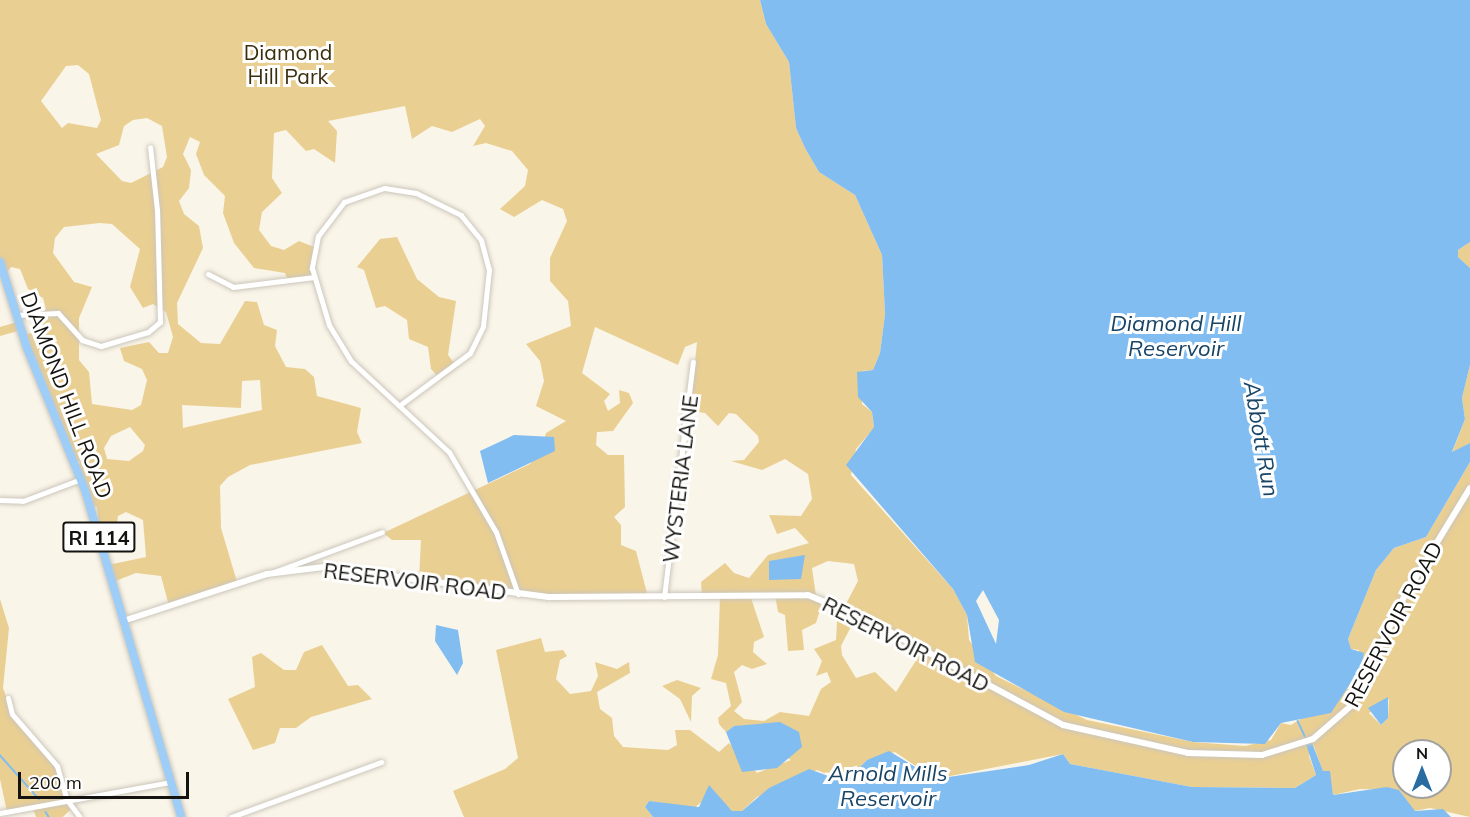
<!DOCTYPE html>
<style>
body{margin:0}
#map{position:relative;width:1470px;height:817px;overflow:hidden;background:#faf5e9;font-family:Mulish,sans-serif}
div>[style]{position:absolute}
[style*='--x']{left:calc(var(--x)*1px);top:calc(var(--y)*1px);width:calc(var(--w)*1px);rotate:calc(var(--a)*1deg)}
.green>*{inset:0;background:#eacf92}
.water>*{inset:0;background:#81bdf1}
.stream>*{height:1.5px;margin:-0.75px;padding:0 0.75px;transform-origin:0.75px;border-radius:0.75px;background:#81bdf1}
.roads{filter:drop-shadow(0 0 2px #cbc6bb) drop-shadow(0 0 2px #cbc6bb)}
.minor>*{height:5px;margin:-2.5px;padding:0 2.5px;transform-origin:2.5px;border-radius:2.5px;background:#fff}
.tertiary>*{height:6px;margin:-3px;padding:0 3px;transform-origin:3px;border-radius:3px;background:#fff}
.primary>*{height:8px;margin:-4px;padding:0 4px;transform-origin:4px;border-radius:4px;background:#9ecef7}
span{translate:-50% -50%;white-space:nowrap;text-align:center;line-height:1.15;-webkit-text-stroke:6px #fff;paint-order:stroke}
.shield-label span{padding:2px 4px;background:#fff;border:2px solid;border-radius:4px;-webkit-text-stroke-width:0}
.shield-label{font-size:20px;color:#14130f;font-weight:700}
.park-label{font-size:21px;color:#3b2e0d}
.street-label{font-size:21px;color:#14130f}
.water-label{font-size:22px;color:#184466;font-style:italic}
.north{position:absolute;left:1392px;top:739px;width:60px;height:60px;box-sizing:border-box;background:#fff;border:2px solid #a1a19f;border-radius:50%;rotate:0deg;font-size:16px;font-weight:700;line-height:24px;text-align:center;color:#14130f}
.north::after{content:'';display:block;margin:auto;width:21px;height:27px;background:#286ca1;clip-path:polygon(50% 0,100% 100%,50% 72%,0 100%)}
.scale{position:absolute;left:18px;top:772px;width:171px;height:27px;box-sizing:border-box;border:3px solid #14130f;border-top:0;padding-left:8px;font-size:18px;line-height:21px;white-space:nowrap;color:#14130f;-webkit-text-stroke:4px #fff;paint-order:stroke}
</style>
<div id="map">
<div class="green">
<div style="clip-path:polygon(evenodd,0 0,760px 0,766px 24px,789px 62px,796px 128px,805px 148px,819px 172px,855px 195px,882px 255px,885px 314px,880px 353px,873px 370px,862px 371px,862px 404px,872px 412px,874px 428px,856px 449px,851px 475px,953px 589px,967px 615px,969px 640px,996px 676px,1087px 720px,1193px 742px,1245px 746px,1271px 740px,1281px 723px,1291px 725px,1307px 715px,1331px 713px,1359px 650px,1351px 649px,1348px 639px,1376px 570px,1394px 548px,1426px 537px,1470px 462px,1470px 817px,1430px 808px,1414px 811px,1399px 790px,1360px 789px,1333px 795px,1329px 771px,1323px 772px,1313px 744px,1309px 756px,1316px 775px,1295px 788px,1192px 787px,1070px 764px,1063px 754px,935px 779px,895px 752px,867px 760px,845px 782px,817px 770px,757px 797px,742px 811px,732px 811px,722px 801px,703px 801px,694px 808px,649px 801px,645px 807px,653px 817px,464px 817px,453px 791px,505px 769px,518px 758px,496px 650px,541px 638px,545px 652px,563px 650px,567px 656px,560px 660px,556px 679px,570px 694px,591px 691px,598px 676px,595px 662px,617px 669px,629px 662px,630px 673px,597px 692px,600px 709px,612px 718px,614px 736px,623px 747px,668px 750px,677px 745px,675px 730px,690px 730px,719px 752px,729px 743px,757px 773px,791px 760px,734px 726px,726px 732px,719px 724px,718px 718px,731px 706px,726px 683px,711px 679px,718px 655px,720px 597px,702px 596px,701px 582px,725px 563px,734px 573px,749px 578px,768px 555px,809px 543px,795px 528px,777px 534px,769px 515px,801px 516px,812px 499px,808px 474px,785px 459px,762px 470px,731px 461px,744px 460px,759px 442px,758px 436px,736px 414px,729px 413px,718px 426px,705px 413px,690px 411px,697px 342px,685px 347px,678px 365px,595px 327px,582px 373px,610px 394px,604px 401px,608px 411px,620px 403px,619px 390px,629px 393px,633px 403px,613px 431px,597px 432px,596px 445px,608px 455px,624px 455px,625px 507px,614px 517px,621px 525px,621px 545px,636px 551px,648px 597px,530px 596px,419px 579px,421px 540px,392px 540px,383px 533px,530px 464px,554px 438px,544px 440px,546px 433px,566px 421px,536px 406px,544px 381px,540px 361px,526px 344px,571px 326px,568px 301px,550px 281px,550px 258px,567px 221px,563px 209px,542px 200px,514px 217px,500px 209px,525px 186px,528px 170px,512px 151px,486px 143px,473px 146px,485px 126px,480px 119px,452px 132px,432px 126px,412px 139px,405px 106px,328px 121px,337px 131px,335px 163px,314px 149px,306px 151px,286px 130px,274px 133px,272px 178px,282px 193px,262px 212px,259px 230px,271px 246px,284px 250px,299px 241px,314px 247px,313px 277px,288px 281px,285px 273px,254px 268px,234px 243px,223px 213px,225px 196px,204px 175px,196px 154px,200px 142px,190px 137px,183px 154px,191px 170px,189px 188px,179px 201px,184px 214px,199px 226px,203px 248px,177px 303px,178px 324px,201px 343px,220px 344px,245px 301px,257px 302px,264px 325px,277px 330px,275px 346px,286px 367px,305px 369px,314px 377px,317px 396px,361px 408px,357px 432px,362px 443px,250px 465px,228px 477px,220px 486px,221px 528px,238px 585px,169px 606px,161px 576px,136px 573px,113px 582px,108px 565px,146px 557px,143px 520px,126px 512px,118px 516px,116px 531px,100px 535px,97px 507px,90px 504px,77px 468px,80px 462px,73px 459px,23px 335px,41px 331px,37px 324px,46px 309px,43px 298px,28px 289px,20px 269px,11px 267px,4px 276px,0 263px,0 0,78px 65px,89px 74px,101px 120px,97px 128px,68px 123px,62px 128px,41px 101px,66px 66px,78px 65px,0 0,147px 118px,162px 126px,167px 157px,163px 167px,131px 183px,122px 181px,96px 154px,119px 145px,124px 126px,133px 120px,147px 118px,0 0,100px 223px,112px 224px,140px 249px,130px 287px,143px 308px,153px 304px,166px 312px,173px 337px,168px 353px,159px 353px,149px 342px,120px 348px,124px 361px,142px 369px,147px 380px,141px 405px,132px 410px,92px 404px,89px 372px,79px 360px,79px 318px,92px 287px,74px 282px,53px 253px,55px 238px,64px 227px,100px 223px,0 0,260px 380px,262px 410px,183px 428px,182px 405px,241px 408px,242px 381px,260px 380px,0 0,130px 427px,145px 445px,143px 451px,129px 461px,107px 459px,104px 448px,111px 436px,130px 427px,0 0,828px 561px,854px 564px,858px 581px,837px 621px,836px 640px,814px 649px,822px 661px,816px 676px,827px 672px,831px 682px,821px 689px,809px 716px,780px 712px,764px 721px,744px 719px,734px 711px,742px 702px,734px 672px,742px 665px,752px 669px,767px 664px,753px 652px,754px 642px,764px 637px,750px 595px,775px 595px,778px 612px,785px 615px,788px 651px,804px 650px,802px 630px,816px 623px,823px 600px,816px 596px,812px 568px,828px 561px,0 0,857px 615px,922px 651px,896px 692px,875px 672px,856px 678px,842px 655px,841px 646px,857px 615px,0 0,1389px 699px,1388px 718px,1381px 725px,1369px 713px,1389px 699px,0 0,1404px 751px,1440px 751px,1440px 787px,1404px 787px,1404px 751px)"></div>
<div style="clip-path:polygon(397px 237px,417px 279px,439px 297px,456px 301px,448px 355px,457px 367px,441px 380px,431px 369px,428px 347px,409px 339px,407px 320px,385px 306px,376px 308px,364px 270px,357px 267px,380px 239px)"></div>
<div style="clip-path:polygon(1470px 242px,1470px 268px,1458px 257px,1458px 250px)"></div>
<div style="clip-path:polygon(17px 322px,18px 331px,0 336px,0 327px)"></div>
<div style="clip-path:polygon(1470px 365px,1470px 443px,1452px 453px,1465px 419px,1462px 398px)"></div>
<div style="clip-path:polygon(0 599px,9px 628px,3px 688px,10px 707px,57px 768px,71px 809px,63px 817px,36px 817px,33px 808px,7px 812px,0 779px)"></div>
<div style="clip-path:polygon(322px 645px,348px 686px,358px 685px,372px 699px,311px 717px,296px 728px,280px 728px,275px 743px,253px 750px,228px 699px,255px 687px,252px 657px,261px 653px,284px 670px,296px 670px,304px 652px)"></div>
<div style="clip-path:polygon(677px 680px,701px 688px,692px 696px,691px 722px,680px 699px,662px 686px)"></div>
</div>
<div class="water">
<div style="clip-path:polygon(evenodd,760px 0,1470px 0,1470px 242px,1458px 250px,1458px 257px,1470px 268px,1470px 365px,1462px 398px,1465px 419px,1452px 452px,1470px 443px,1470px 462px,1426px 537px,1394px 548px,1376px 570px,1348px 639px,1351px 649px,1364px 653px,1361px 667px,1331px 713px,1281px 723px,1265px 744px,1193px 742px,1064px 712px,975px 662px,967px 615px,953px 589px,846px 465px,874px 427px,872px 412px,858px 397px,857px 372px,873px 370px,880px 353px,885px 314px,882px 255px,855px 195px,819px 172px,805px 148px,796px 128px,789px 62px,766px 24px,760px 0,983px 590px,999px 620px,996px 644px,976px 601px,983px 590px)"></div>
<div style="clip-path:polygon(514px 435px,554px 437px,555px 451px,488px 483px,480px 451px)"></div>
<div style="clip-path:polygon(805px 555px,801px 579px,769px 580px,769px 561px)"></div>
<div style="clip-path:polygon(436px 625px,458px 630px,463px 663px,457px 675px,435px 641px)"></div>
<div style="clip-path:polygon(1388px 697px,1388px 718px,1381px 725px,1368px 708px)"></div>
<div style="clip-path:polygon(780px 722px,799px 732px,802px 747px,777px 768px,742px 772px,726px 732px,734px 726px)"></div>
<div style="clip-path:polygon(1312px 743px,1323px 771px,1330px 771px,1333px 795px,1387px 787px,1399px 790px,1415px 811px,1443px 809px,1451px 817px,653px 817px,645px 807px,649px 801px,699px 807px,709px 785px,732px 811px,742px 811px,769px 788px,809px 769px,845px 782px,867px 760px,889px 751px,935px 779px,1029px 765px,1063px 754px,1070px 764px,1192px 787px,1295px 788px,1316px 775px,1306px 744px)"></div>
</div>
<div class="stream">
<div style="--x:1298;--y:721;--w:19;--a:65"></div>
<div style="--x:0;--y:755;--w:59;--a:48.4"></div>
<div style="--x:46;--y:812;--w:6;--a:59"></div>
</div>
<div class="roads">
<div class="minor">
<div style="--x:208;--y:274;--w:28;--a:27"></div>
<div style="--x:233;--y:287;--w:82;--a:-7"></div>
<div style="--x:16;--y:315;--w:42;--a:-2.7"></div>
<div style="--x:58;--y:313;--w:36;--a:48"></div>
<div style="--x:82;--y:340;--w:20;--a:18"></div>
<div style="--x:101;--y:346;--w:49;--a:-16.6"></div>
<div style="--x:148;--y:332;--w:16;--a:-40"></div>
<div style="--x:160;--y:322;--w:112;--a:-91.5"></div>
<div style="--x:157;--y:210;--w:63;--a:-96.3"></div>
<div style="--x:400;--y:405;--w:87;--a:-36.6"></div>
<div style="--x:470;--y:353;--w:30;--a:-64"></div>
<div style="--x:483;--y:326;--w:56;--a:-83.9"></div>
<div style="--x:489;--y:270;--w:31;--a:-105"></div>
<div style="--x:481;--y:240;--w:32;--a:-129"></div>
<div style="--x:461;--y:215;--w:50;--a:-153.9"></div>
<div style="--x:416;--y:193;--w:32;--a:-171"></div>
<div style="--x:384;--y:188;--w:42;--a:160.7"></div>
<div style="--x:344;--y:202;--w:43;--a:127.4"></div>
<div style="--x:318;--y:236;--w:33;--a:101"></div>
<div style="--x:312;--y:268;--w:59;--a:73.4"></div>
<div style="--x:329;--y:325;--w:42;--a:58.6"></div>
<div style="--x:351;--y:361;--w:134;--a:42.9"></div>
<div style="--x:449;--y:452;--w:93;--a:59.6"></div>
<div style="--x:496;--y:532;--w:66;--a:70.5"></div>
<div style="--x:0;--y:500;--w:23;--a:2"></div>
<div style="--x:23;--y:501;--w:62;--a:-20.8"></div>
<div style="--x:274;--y:572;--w:115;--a:-20.3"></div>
<div style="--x:664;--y:597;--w:237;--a:-83"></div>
<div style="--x:8;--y:698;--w:16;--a:76"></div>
<div style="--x:12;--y:714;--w:69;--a:49.1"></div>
<div style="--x:57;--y:766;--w:35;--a:74"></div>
<div style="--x:67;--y:800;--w:21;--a:53"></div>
<div style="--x:0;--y:813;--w:174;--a:-10.3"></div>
<div style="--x:231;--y:817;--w:160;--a:-20.1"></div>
</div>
<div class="tertiary">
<div style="--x:123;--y:621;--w:151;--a:-18.1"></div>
<div style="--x:267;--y:574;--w:57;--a:-7"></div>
<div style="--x:324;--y:567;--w:228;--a:7.6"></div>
<div style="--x:550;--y:597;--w:258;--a:-0.4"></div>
<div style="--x:808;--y:595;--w:65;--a:22.6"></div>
<div style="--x:868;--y:620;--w:221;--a:28.3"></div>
<div style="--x:1063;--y:725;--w:128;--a:12.6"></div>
<div style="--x:1188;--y:753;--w:74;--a:1.5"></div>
<div style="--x:1262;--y:755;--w:53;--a:-17.4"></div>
<div style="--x:1313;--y:739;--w:52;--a:-41.1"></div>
<div style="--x:1352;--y:705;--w:122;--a:-64.3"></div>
<div style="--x:1405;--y:595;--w:125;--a:-58.7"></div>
</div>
<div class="primary">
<div style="--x:0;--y:262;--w:90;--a:72.6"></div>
<div style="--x:27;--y:348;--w:153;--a:67.8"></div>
<div style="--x:85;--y:490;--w:341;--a:73.6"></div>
</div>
</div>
<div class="shield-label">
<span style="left:99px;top:537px">RI 114</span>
</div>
<div class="park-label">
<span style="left:288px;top:64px">Diamond<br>Hill Park</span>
</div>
<div class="street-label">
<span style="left:67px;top:395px;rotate:69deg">DIAMOND HILL ROAD</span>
<span style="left:680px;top:479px;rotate:-83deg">WYSTERIA LANE</span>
<span style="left:415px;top:581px;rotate:7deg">RESERVOIR ROAD</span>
<span style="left:1393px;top:624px;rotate:-62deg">RESERVOIR ROAD</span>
<span style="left:906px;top:644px;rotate:27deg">RESERVOIR ROAD</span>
</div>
<div class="water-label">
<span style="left:1176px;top:336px">Diamond Hill<br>Reservoir</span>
<span style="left:1261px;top:439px;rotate:80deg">Abbott Run</span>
<span style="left:888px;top:786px">Arnold Mills<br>Reservoir</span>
</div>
<div class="north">N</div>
<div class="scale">200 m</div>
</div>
